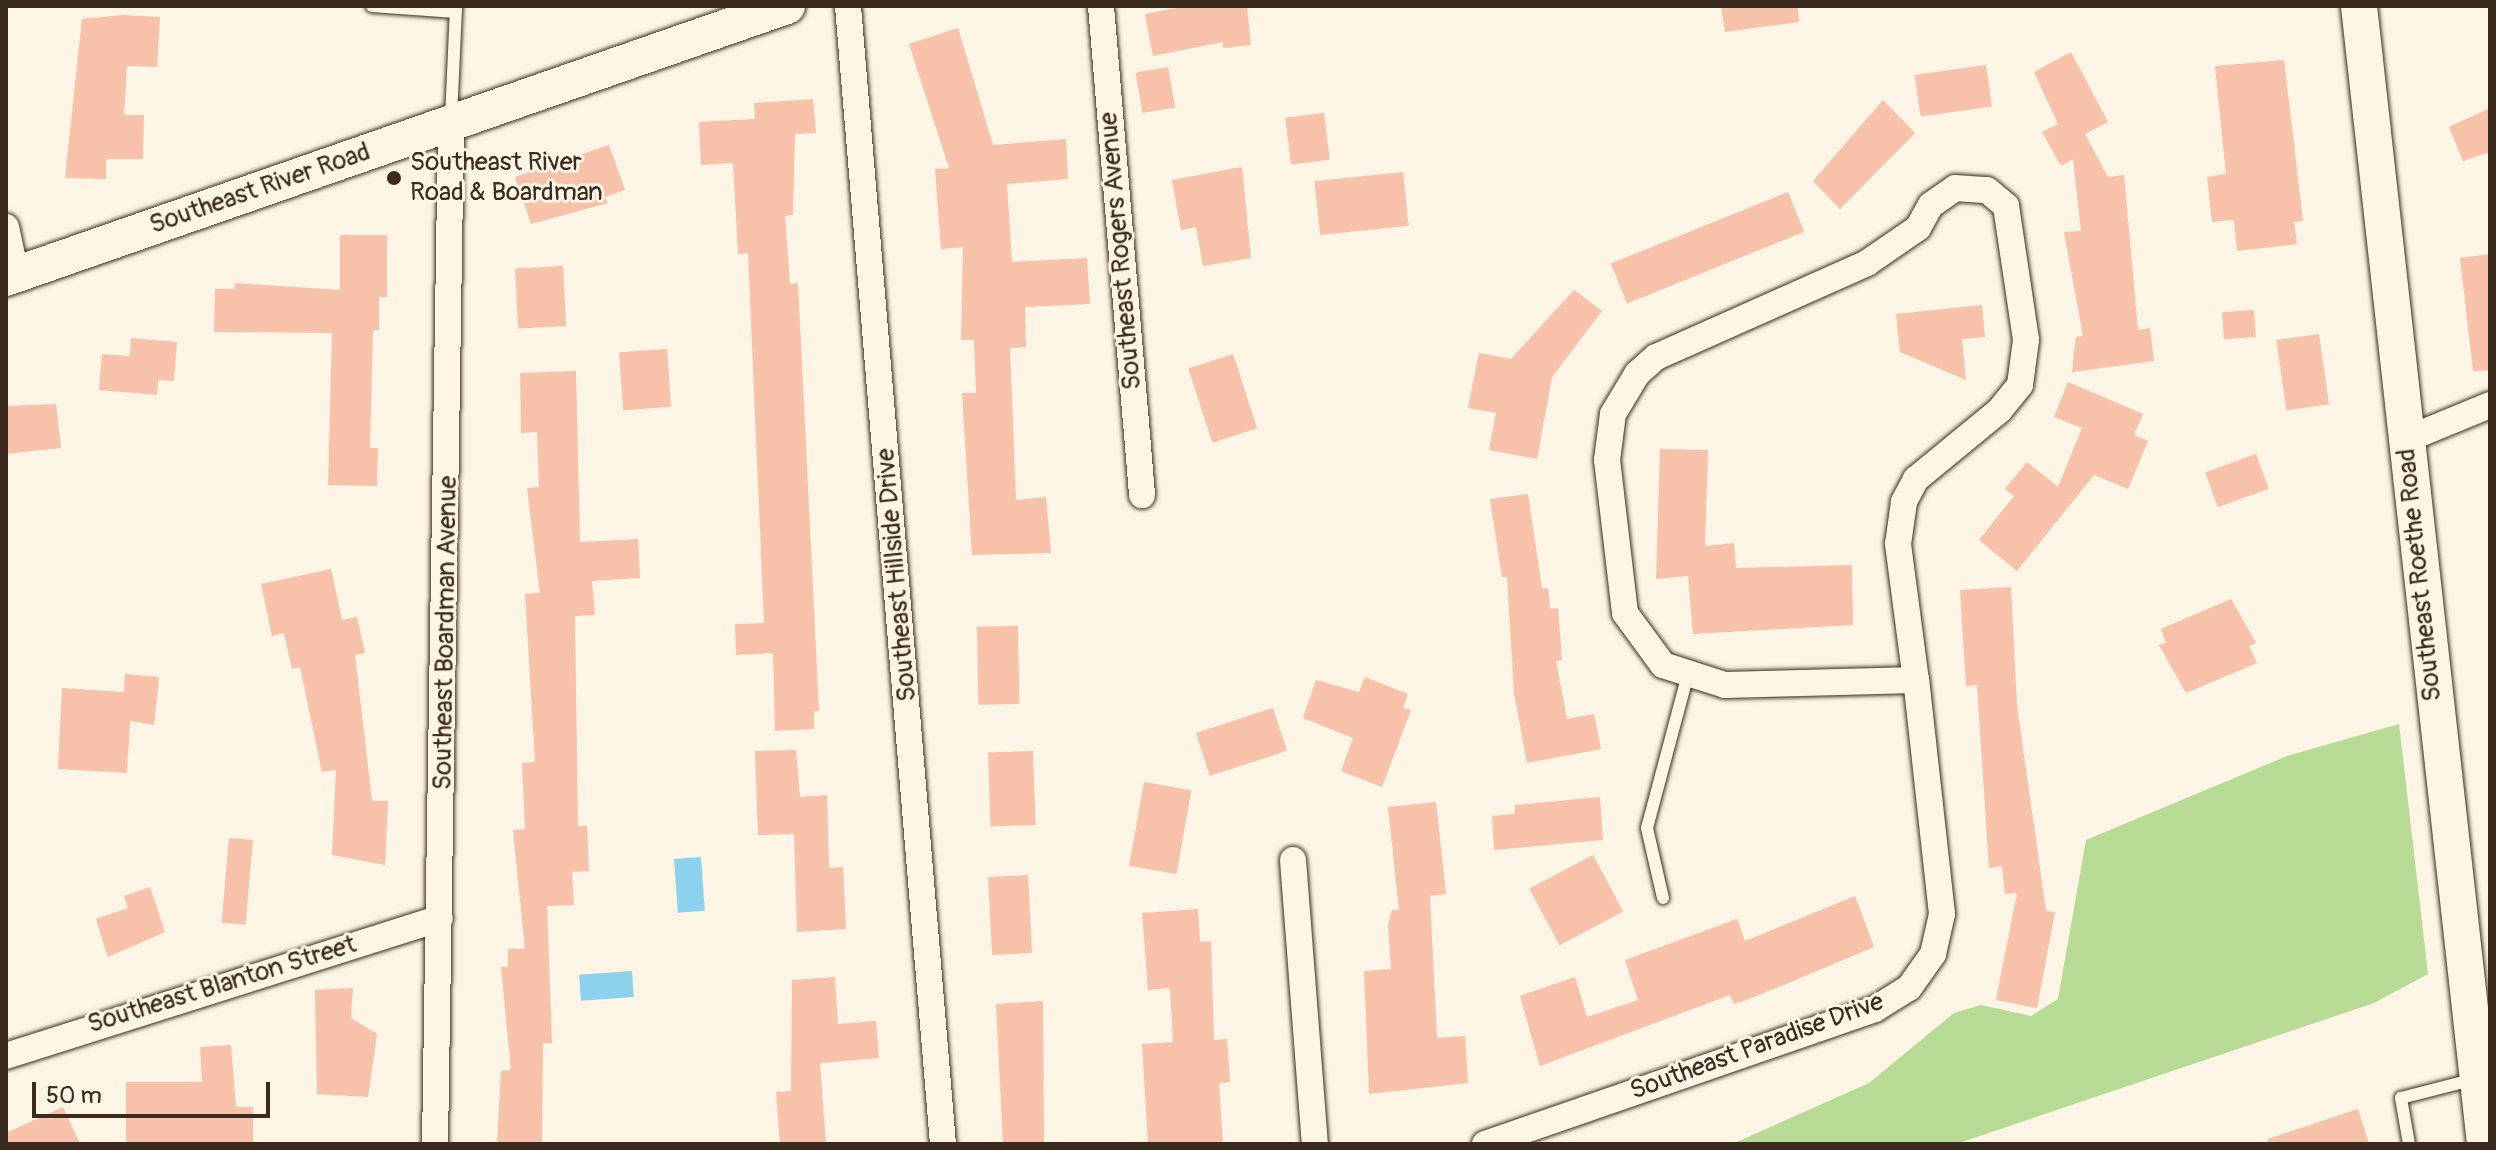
<!DOCTYPE html>
<style>
body{margin:0}
#map{position:relative;width:2496px;height:1150px;overflow:hidden;background:#fcf5e5;font-family:Pangolin,sans-serif}
div>[style]{position:absolute}
[style*='--x']{left:calc(var(--x)*1px);top:calc(var(--y)*1px);width:calc(var(--w)*1px);rotate:calc(var(--a)*1deg)}
.green>*{inset:0;background:#b7da94}
.water>*{inset:0;background:#8cd1ee;transform-origin:0 0}
.building>*{inset:0;background:#f7c2a9;transform-origin:0 0}
.roads{filter:drop-shadow(0 0 2px #3b2a1e) drop-shadow(0 0 2px #3b2a1e)}
.lane>*{height:12px;margin:-6px;padding:0 6px;transform-origin:6px;border-radius:6px;background:#fcf5e5}
.street>*{height:26px;margin:-13px;padding:0 13px;transform-origin:13px;border-radius:13px;background:#fcf5e5}
.secondary>*{height:36px;margin:-18px;padding:0 18px;transform-origin:18px;border-radius:18px;background:#fcf5e5}
.dots>*{width:22px;height:22px;translate:-50% -50%;box-sizing:border-box;border:4px solid #fcf5e5;border-radius:50%}
span{translate:-50% -50%;white-space:nowrap;text-align:center;line-height:1.15;-webkit-text-stroke:6px #fcf5e5;paint-order:stroke}
.poi-label{font-size:26px;color:#3b2a1e}
.left{translate:0 -50%;text-align:left}
.street-label{font-size:26px;color:#3b2a1e}
.frame{position:absolute;inset:0;border:8px solid #3b2a1e;pointer-events:none}
.scale{position:absolute;left:32px;top:1082px;width:238px;height:36px;box-sizing:border-box;border:4px solid #3b2a1e;border-top:0;padding-left:10px;font-size:24px;line-height:28px;white-space:nowrap;color:#3b2a1e;-webkit-text-stroke:6px #fcf5e5;paint-order:stroke}
</style>
<div id="map">
<div class="green">
<div style="clip-path:polygon(2399px 724px,2428px 974px,2374px 1003px,1956px 1144px,1732px 1144px,1869px 1083px,1954px 1013px,1981px 1005px,2031px 1016px,2058px 999px,2086px 840px,2287px 756px)"></div>
</div>
<div class="water">
<div style="left:701px;top:857px;width:54px;height:27px;rotate:86deg"></div>
<div style="left:632px;top:971px;width:26px;height:53px;rotate:86deg"></div>
</div>
<div class="building">
<div style="clip-path:polygon(1186px 6px,1247px 6px,1251px 45px,1223px 48px,1223px 42px,1153px 56px,1145px 14px)"></div>
<div style="clip-path:polygon(1721px 6px,1798px 6px,1799px 22px,1725px 32px)"></div>
<div style="clip-path:polygon(123px 15px,160px 17px,157px 67px,127px 66px,124px 115px,144px 115px,143px 159px,106px 159px,106px 179px,65px 178px,82px 19px)"></div>
<div style="clip-path:polygon(958px 28px,993px 145px,1066px 139px,1068px 179px,1007px 184px,1012px 262px,1087px 258px,1090px 304px,1025px 307px,1026px 347px,1010px 348px,1016px 500px,1046px 497px,1051px 553px,972px 555px,962px 393px,976px 393px,974px 340px,961px 340px,963px 247px,941px 249px,935px 169px,949px 168px,909px 44px)"></div>
<div style="clip-path:polygon(2071px 52px,2108px 122px,2085px 134px,2108px 177px,2124px 175px,2138px 330px,2150px 328px,2154px 361px,2072px 372px,2076px 337px,2083px 336px,2064px 232px,2081px 231px,2073px 159px,2061px 166px,2042px 132px,2058px 124px,2034px 72px)"></div>
<div style="clip-path:polygon(2284px 60px,2303px 221px,2294px 222px,2297px 244px,2237px 251px,2234px 220px,2212px 222px,2207px 177px,2226px 174px,2215px 66px)"></div>
<div style="left:1986px;top:65px;width:42px;height:72px;rotate:82deg"></div>
<div style="left:1168px;top:67px;width:41px;height:33px;rotate:80deg"></div>
<div style="clip-path:polygon(813px 99px,816px 133px,795px 134px,793px 215px,785px 216px,790px 284px,798px 283px,819px 711px,814px 711px,814px 729px,775px 731px,773px 653px,736px 655px,735px 624px,764px 623px,748px 253px,738px 254px,733px 163px,701px 165px,699px 122px,755px 119px,754px 103px)"></div>
<div style="clip-path:polygon(1883px 100px,1915px 133px,1840px 209px,1813px 181px)"></div>
<div style="clip-path:polygon(2490px 108px,2490px 152px,2463px 161px,2449px 127px)"></div>
<div style="left:1324px;top:113px;width:47px;height:39px;rotate:83deg"></div>
<div style="clip-path:polygon(609px 145px,625px 190px,605px 197px,608px 203px,531px 224px,515px 177px)"></div>
<div style="clip-path:polygon(1242px 167px,1251px 258px,1203px 266px,1196px 227px,1181px 230px,1172px 180px)"></div>
<div style="left:1403px;top:172px;width:54px;height:89px;rotate:84deg"></div>
<div style="left:1788px;top:192px;width:43px;height:191px;rotate:68deg"></div>
<div style="clip-path:polygon(340px 235px,387px 235px,387px 297px,379px 297px,379px 330px,373px 330px,370px 448px,378px 448px,377px 486px,328px 485px,332px 333px,214px 332px,215px 289px,235px 289px,235px 283px,340px 290px)"></div>
<div style="clip-path:polygon(2490px 254px,2490px 370px,2473px 371px,2460px 258px)"></div>
<div style="left:563px;top:266px;width:60px;height:48px;rotate:87deg"></div>
<div style="clip-path:polygon(1574px 290px,1602px 311px,1552px 377px,1537px 459px,1489px 450px,1496px 413px,1468px 408px,1479px 353px,1511px 359px)"></div>
<div style="clip-path:polygon(1982px 305px,1985px 337px,1962px 339px,1966px 380px,1900px 352px,1896px 314px)"></div>
<div style="left:2254px;top:310px;width:27px;height:32px;rotate:86deg"></div>
<div style="left:2319px;top:334px;width:71px;height:43px;rotate:82deg"></div>
<div style="clip-path:polygon(131px 338px,177px 342px,174px 381px,158px 380px,157px 395px,99px 390px,102px 354px,130px 356px)"></div>
<div style="left:667px;top:349px;width:58px;height:48px;rotate:86deg"></div>
<div style="left:1233px;top:354px;width:78px;height:47px;rotate:72deg"></div>
<div style="clip-path:polygon(576px 371px,580px 542px,638px 539px,640px 578px,592px 581px,595px 615px,575px 616px,578px 826px,587px 826px,589px 871px,572px 872px,574px 905px,547px 906px,552px 1043px,543px 1043px,542px 1144px,497px 1144px,501px 1071px,511px 1070px,501px 967px,508px 967px,508px 949px,525px 949px,513px 830px,525px 829px,522px 763px,535px 762px,525px 594px,540px 593px,527px 488px,539px 487px,537px 432px,521px 433px,520px 373px)"></div>
<div style="clip-path:polygon(2068px 382px,2143px 414px,2134px 435px,2148px 441px,2128px 489px,2094px 475px,2017px 571px,1979px 540px,2014px 496px,2005px 489px,2027px 462px,2058px 487px,2082px 428px,2054px 417px)"></div>
<div style="clip-path:polygon(56px 404px,61px 448px,6px 454px,6px 406px)"></div>
<div style="clip-path:polygon(1660px 449px,1708px 450px,1705px 546px,1734px 543px,1736px 568px,1852px 565px,1853px 625px,1693px 634px,1688px 576px,1656px 579px)"></div>
<div style="left:2256px;top:454px;width:37px;height:54px;rotate:70deg"></div>
<div style="clip-path:polygon(1528px 494px,1542px 589px,1548px 588px,1550px 609px,1558px 608px,1562px 660px,1556px 661px,1567px 719px,1594px 714px,1601px 749px,1527px 763px,1514px 693px,1507px 577px,1502px 577px,1490px 499px)"></div>
<div style="clip-path:polygon(331px 569px,342px 620px,357px 617px,365px 653px,355px 655px,372px 801px,388px 801px,385px 865px,332px 855px,336px 770px,322px 772px,300px 667px,292px 669px,284px 633px,272px 636px,261px 584px)"></div>
<div style="clip-path:polygon(2011px 587px,2017px 706px,2046px 911px,2055px 912px,2037px 1008px,1996px 1000px,2017px 893px,2005px 894px,2002px 866px,1989px 868px,1977px 685px,1966px 686px,1960px 590px)"></div>
<div style="clip-path:polygon(2231px 599px,2256px 643px,2249px 646px,2257px 663px,2186px 693px,2159px 645px,2166px 643px,2161px 629px)"></div>
<div style="left:1018px;top:626px;width:78px;height:41px;rotate:89deg"></div>
<div style="clip-path:polygon(125px 674px,159px 677px,154px 725px,130px 721px,127px 773px,58px 769px,62px 688px,124px 692px)"></div>
<div style="clip-path:polygon(1365px 677px,1408px 694px,1403px 708px,1411px 710px,1382px 787px,1341px 771px,1353px 738px,1303px 718px,1316px 680px,1359px 692px)"></div>
<div style="left:1273px;top:708px;width:45px;height:81px;rotate:72deg"></div>
<div style="clip-path:polygon(796px 750px,800px 797px,827px 795px,829px 868px,843px 867px,846px 929px,797px 932px,794px 834px,758px 835px,755px 751px)"></div>
<div style="left:1033px;top:751px;width:74px;height:45px;rotate:88deg"></div>
<div style="left:1144px;top:782px;width:48px;height:85px;rotate:10deg"></div>
<div style="clip-path:polygon(1600px 797px,1603px 840px,1494px 850px,1492px 816px,1515px 814px,1515px 805px)"></div>
<div style="clip-path:polygon(1436px 802px,1446px 894px,1430px 896px,1437px 1038px,1465px 1036px,1468px 1083px,1369px 1094px,1364px 971px,1391px 969px,1388px 925px,1392px 910px,1399px 910px,1388px 807px)"></div>
<div style="left:229px;top:838px;width:24px;height:85px;rotate:5deg"></div>
<div style="left:1593px;top:855px;width:64px;height:72px;rotate:62deg"></div>
<div style="left:1028px;top:875px;width:78px;height:40px;rotate:87deg"></div>
<div style="clip-path:polygon(150px 887px,165px 932px,108px 957px,96px 919px,128px 908px,124px 896px)"></div>
<div style="clip-path:polygon(1855px 896px,1874px 947px,1757px 996px,1734px 1004px,1730px 995px,1540px 1066px,1520px 996px,1575px 977px,1587px 1017px,1638px 1000px,1625px 960px,1737px 919px,1745px 941px)"></div>
<div style="clip-path:polygon(1198px 909px,1200px 942px,1211px 941px,1214px 1040px,1227px 1039px,1230px 1082px,1219px 1083px,1223px 1144px,1148px 1144px,1142px 1044px,1173px 1042px,1170px 988px,1148px 990px,1142px 913px)"></div>
<div style="clip-path:polygon(835px 977px,838px 1024px,876px 1021px,879px 1058px,820px 1063px,826px 1144px,780px 1144px,776px 1092px,791px 1091px,792px 980px)"></div>
<div style="clip-path:polygon(353px 988px,351px 1018px,377px 1034px,368px 1097px,317px 1094px,315px 990px)"></div>
<div style="clip-path:polygon(1043px 1001px,1044px 1144px,1003px 1144px,996px 1004px)"></div>
<div style="clip-path:polygon(231px 1045px,236px 1107px,253px 1107px,253px 1143px,126px 1144px,126px 1082px,202px 1082px,200px 1047px)"></div>
<div style="clip-path:polygon(63px 1107px,80px 1144px,6px 1144px,6px 1133px)"></div>
<div style="clip-path:polygon(2358px 1109px,2369px 1144px,2268px 1144px,2268px 1139px)"></div>
</div>
<div class="roads">
<div class="lane">
<div style="--x:372;--y:6;--w:84;--a:4.1"></div>
<div style="--x:451;--y:118;--w:112;--a:-87.4"></div>
<div style="--x:1663;--y:898;--w:72;--a:-102.9"></div>
<div style="--x:1647;--y:828;--w:155;--a:-75.1"></div>
<div style="--x:2409;--y:1144;--w:47;--a:-99.9"></div>
<div style="--x:2401;--y:1098;--w:76;--a:-14.4"></div>
</div>
<div class="street">
<div style="--x:848;--y:6;--w:1142;--a:85.23"></div>
<div style="--x:1101;--y:6;--w:491;--a:85.2"></div>
<div style="--x:1955;--y:188;--w:32;--a:4"></div>
<div style="--x:1987;--y:190;--w:25;--a:40"></div>
<div style="--x:2006;--y:206;--w:135;--a:81.5"></div>
<div style="--x:2026;--y:340;--w:45;--a:97.6"></div>
<div style="--x:2020;--y:385;--w:32;--a:129"></div>
<div style="--x:2000;--y:410;--w:109;--a:140.6"></div>
<div style="--x:1916;--y:479;--w:26;--a:118"></div>
<div style="--x:1904;--y:502;--w:42;--a:98.1"></div>
<div style="--x:1898;--y:544;--w:137;--a:82.5"></div>
<div style="--x:1916;--y:680;--w:191;--a:178.5"></div>
<div style="--x:1725;--y:685;--w:65;--a:-162.1"></div>
<div style="--x:1663;--y:665;--w:64;--a:-126.2"></div>
<div style="--x:1625;--y:613;--w:154;--a:-96.7"></div>
<div style="--x:1607;--y:460;--w:46;--a:-82.6"></div>
<div style="--x:1613;--y:414;--w:47;--a:-59"></div>
<div style="--x:1637;--y:374;--w:25;--a:-42"></div>
<div style="--x:1656;--y:357;--w:231;--a:-24"></div>
<div style="--x:1867;--y:263;--w:62;--a:-34.5"></div>
<div style="--x:1918;--y:228;--w:26;--a:-61"></div>
<div style="--x:1931;--y:205;--w:29;--a:-35"></div>
<div style="--x:6;--y:227;--w:48;--a:78"></div>
<div style="--x:2405;--y:440;--w:92;--a:-22.4"></div>
<div style="--x:1293;--y:860;--w:285;--a:85.6"></div>
<div style="--x:6;--y:1056;--w:455;--a:-17.6"></div>
<div style="--x:435;--y:1144;--w:1021;--a:-89.1"></div>
<div style="--x:1485;--y:1144;--w:413;--a:-19.1"></div>
<div style="--x:1875;--y:1009;--w:40;--a:-32"></div>
<div style="--x:1909;--y:988;--w:42;--a:-54.8"></div>
<div style="--x:1933;--y:954;--w:41;--a:-77.3"></div>
<div style="--x:1942;--y:914;--w:235;--a:-96.3"></div>
</div>
<div class="secondary">
<div style="--x:2359;--y:6;--w:1145;--a:83.68"></div>
<div style="--x:6;--y:278;--w:827;--a:-19.2"></div>
</div>
</div>
<div class="dots">
<div style="left:394px;top:178px;background:#3b2a1e"></div>
</div>
<div class="poi-label">
<span class="left" style="left:410px;top:178px">Southeast River<br>Road &amp; Boardman</span>
</div>
<div class="street-label">
<span style="left:260px;top:189px;rotate:-19deg">Southeast River Road</span>
<span style="left:1121px;top:251px;rotate:-95deg">Southeast Rogers Avenue</span>
<span style="left:897px;top:575px;rotate:-95deg">Southeast Hillside Drive</span>
<span style="left:2420px;top:575px;rotate:-96deg">Southeast Roethe Road</span>
<span style="left:446px;top:633px;rotate:-89deg">Southeast Boardman Avenue</span>
<span style="left:222px;top:985px;rotate:-17deg">Southeast Blanton Street</span>
<span style="left:1757px;top:1047px;rotate:-20deg">Southeast Paradise Drive</span>
</div>
<div class="frame"></div>
<div class="scale">50 m</div>
</div>
